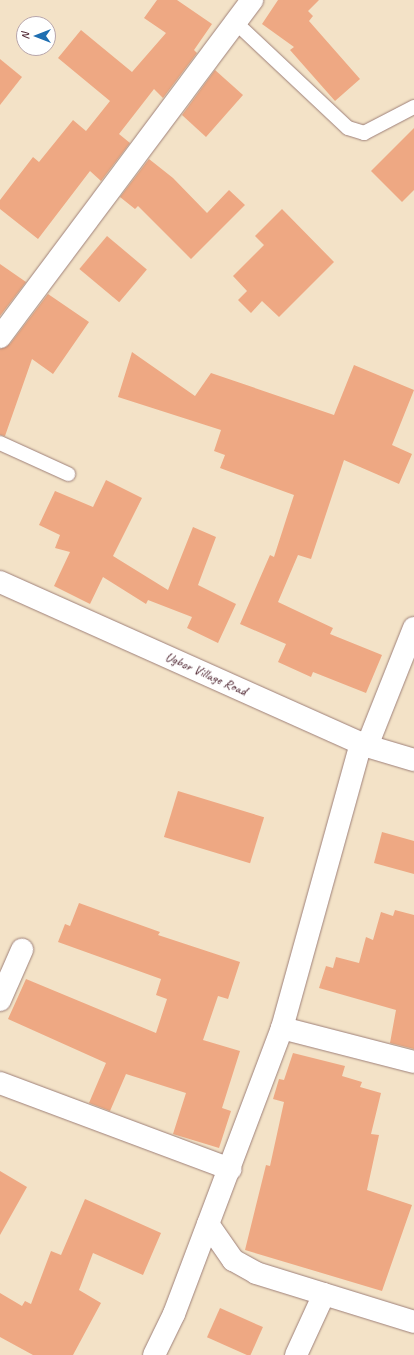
<!DOCTYPE html>
<style>
body{margin:0}
#map{position:relative;width:414px;height:1355px;overflow:hidden;background:#f3e2c7;font-family:Caveat,sans-serif}
div>[style]{position:absolute}
[style*='--x']{left:calc(var(--x)*1px);top:calc(var(--y)*1px);width:calc(var(--w)*1px);rotate:calc(var(--a)*1deg)}
.building>*{inset:0;background:#eea883;transform-origin:0 0}
.roads{filter:drop-shadow(0 0 1px #9e8079) drop-shadow(0 0 1px #9e8079)}
.service>*{height:14px;margin:-7px;padding:0 7px;transform-origin:7px;border-radius:7px;background:#fff}
.minor>*{height:22px;margin:-11px;padding:0 11px;transform-origin:11px;border-radius:11px;background:#fff}
.tertiary>*{height:22px;margin:-11px;padding:0 11px;transform-origin:11px;border-radius:11px;background:#fff}
span{translate:-50% -50%;white-space:nowrap;text-align:center;line-height:1.15;-webkit-text-stroke:3px #fff;paint-order:stroke}
.street-label{font-size:14px;color:#4a1f2b}
.north{position:absolute;left:16px;top:16px;width:40px;height:40px;box-sizing:border-box;background:#fff;border:1px solid #b7a5aa;border-radius:50%;rotate:270deg;font-size:11px;font-weight:700;line-height:16px;text-align:center;color:#4a1f2b}
.north::after{content:'';display:block;margin:auto;width:14px;height:18px;background:#1f6fb2;clip-path:polygon(50% 0,100% 100%,50% 72%,0 100%)}
</style>
<div id="map">
<div class="building">
<div style="clip-path:polygon(157px 0,177px 0,212px 24px,194px 50px,197px 53px,163px 98px,154px 89px,119px 134px,130px 143px,101px 181px,90px 171px,38px 239px,0 209px,0 200px,33px 157px,39px 162px,73px 120px,86px 131px,110px 101px,58px 58px,81px 30px,132px 72px,166px 33px,144px 18px)"></div>
<div style="clip-path:polygon(278px 0,319px 0,308px 11px,313px 16px,309px 21px,360px 79px,335px 101px,290px 50px,294px 47px,262px 24px)"></div>
<div style="clip-path:polygon(0 59px,22px 77px,0 105px)"></div>
<div style="clip-path:polygon(215px 70px,243px 95px,206px 137px,182px 115px)"></div>
<div style="clip-path:polygon(414px 128px,414px 190px,402px 202px,371px 171px)"></div>
<div style="clip-path:polygon(149px 159px,173px 178px,207px 213px,229px 190px,245px 205px,191px 259px,138px 206px,135px 209px,120px 197px)"></div>
<div style="clip-path:polygon(282px 209px,334px 262px,279px 317px,262px 301px,251px 313px,238px 300px,247px 291px,233px 276px,264px 245px,255px 236px)"></div>
<div style="left:107px;top:236px;width:52px;height:43px;rotate:40deg"></div>
<div style="clip-path:polygon(0 264px,26px 282px,0 316px)"></div>
<div style="clip-path:polygon(48px 294px,89px 322px,53px 374px,32px 359px,5px 436px,0 435px,0 349px,10px 344px)"></div>
<div style="clip-path:polygon(132px 352px,195px 396px,211px 373px,334px 415px,354px 365px,414px 390px,392px 445px,412px 454px,399px 484px,344px 460px,311px 559px,298px 555px,278px 602px,333px 628px,330px 634px,382px 655px,366px 693px,313px 672px,311px 677px,278px 662px,286px 644px,240px 624px,270px 555px,274px 557px,294px 495px,220px 468px,225px 455px,214px 451px,221px 430px,118px 397px)"></div>
<div style="clip-path:polygon(106px 480px,142px 498px,113px 556px,168px 590px,193px 527px,216px 537px,198px 585px,236px 604px,218px 643px,187px 628px,192px 617px,148px 600px,146px 604px,103px 577px,90px 604px,54px 586px,70px 552px,55px 548px,60px 535px,39px 525px,55px 491px,93px 507px)"></div>
<div style="left:178px;top:791px;width:90px;height:48px;rotate:17deg"></div>
<div style="clip-path:polygon(382px 832px,414px 841px,414px 874px,374px 863px)"></div>
<div style="clip-path:polygon(79px 903px,160px 932px,158px 935px,240px 962px,228px 999px,218px 996px,203px 1040px,240px 1051px,222px 1108px,231px 1111px,219px 1148px,173px 1134px,186px 1093px,126px 1074px,110px 1111px,89px 1103px,106px 1063px,8px 1019px,26px 979px,156px 1033px,167px 999px,156px 995px,161px 979px,58px 942px,65px 924px,70px 926px)"></div>
<div style="clip-path:polygon(395px 910px,414px 915px,414px 1049px,390px 1043px,396px 1010px,319px 988px,326px 966px,333px 968px,336px 957px,359px 963px,366px 937px,373px 940px,381px 912px,393px 916px)"></div>
<div style="clip-path:polygon(293px 1053px,345px 1066px,342px 1076px,362px 1082px,360px 1087px,381px 1093px,371px 1134px,379px 1135px,367px 1190px,412px 1205px,382px 1291px,245px 1250px,266px 1165px,270px 1166px,284px 1102px,273px 1099px,279px 1079px,284px 1080px)"></div>
<div style="clip-path:polygon(0 1171px,27px 1187px,0 1235px)"></div>
<div style="clip-path:polygon(85px 1199px,161px 1233px,143px 1275px,93px 1253px,79px 1290px,101px 1303px,73px 1355px,33px 1355px,0 1337px,0 1293px,22px 1306px,25px 1301px,31px 1304px,51px 1251px,61px 1255px)"></div>
<div style="left:220px;top:1308px;width:47px;height:32px;rotate:24deg"></div>
</div>
<div class="roads">
<div class="service">
<div style="--x:234;--y:21;--w:156;--a:43.2"></div>
<div style="--x:348;--y:128;--w:17;--a:17"></div>
<div style="--x:364;--y:133;--w:56;--a:-27.5"></div>
<div style="--x:0;--y:443;--w:75;--a:24.5"></div>
</div>
<div class="minor">
<div style="--x:0;--y:337;--w:421;--a:-53.2"></div>
<div style="--x:367;--y:746;--w:127;--a:-68.3"></div>
<div style="--x:0;--y:1000;--w:55;--a:-66.3"></div>
<div style="--x:282;--y:1028;--w:136;--a:14.4"></div>
<div style="--x:0;--y:1083;--w:246;--a:20.5"></div>
<div style="--x:208;--y:1224;--w:44;--a:55.2"></div>
<div style="--x:233;--y:1260;--w:26;--a:29"></div>
<div style="--x:256;--y:1273;--w:165;--a:17.2"></div>
<div style="--x:154;--y:1355;--w:46;--a:-64"></div>
<div style="--x:174;--y:1314;--w:306;--a:-69.3"></div>
<div style="--x:282;--y:1028;--w:296;--a:-74.5"></div>
<div style="--x:296;--y:1355;--w:67;--a:-65.3"></div>
</div>
<div class="tertiary">
<div style="--x:0;--y:582;--w:402;--a:24.1"></div>
<div style="--x:367;--y:746;--w:49;--a:16.6"></div>
</div>
</div>
<div class="street-label">
<span style="left:206px;top:674px;rotate:24deg">Ugbor Village Road</span>
</div>
<div class="north">N</div>
</div>
